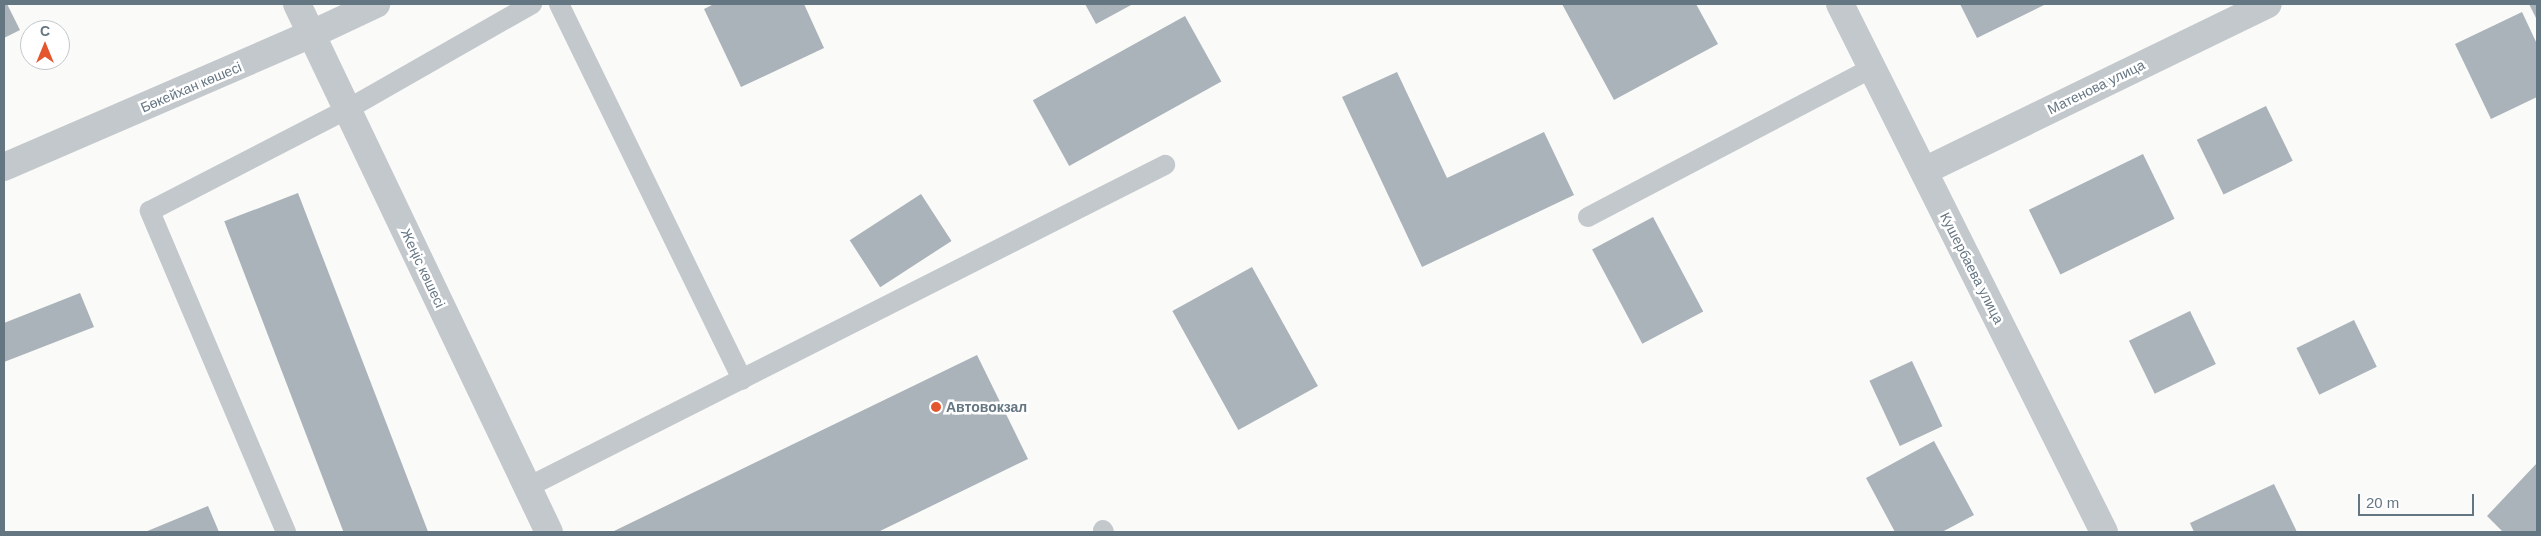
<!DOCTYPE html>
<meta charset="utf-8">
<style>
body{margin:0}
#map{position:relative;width:2541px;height:536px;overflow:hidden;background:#fafaf8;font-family:Arial,sans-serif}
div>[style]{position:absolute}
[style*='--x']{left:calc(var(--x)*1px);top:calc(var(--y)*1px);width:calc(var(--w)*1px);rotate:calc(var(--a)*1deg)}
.building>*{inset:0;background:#aab3b9;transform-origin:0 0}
.service>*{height:20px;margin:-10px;padding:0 10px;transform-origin:10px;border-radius:10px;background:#c3c8cc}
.minor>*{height:28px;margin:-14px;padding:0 14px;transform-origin:14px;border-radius:14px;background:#c3c8cc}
.tertiary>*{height:28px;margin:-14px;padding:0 14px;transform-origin:14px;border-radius:14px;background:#c3c8cc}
.dots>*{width:14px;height:14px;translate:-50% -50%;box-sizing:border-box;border:2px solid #fff;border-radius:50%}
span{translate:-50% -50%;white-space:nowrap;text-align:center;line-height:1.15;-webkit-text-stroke:5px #fff;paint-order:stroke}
.street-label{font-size:14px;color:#657683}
.poi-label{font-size:14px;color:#657683;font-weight:700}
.left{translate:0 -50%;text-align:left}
.frame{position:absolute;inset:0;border:5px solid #657683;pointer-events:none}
.north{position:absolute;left:20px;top:20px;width:50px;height:50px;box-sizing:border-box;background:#fff;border:1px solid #c1c8cd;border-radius:50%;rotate:0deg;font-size:14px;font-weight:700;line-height:20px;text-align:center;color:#657683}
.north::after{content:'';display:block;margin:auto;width:18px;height:22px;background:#e4572e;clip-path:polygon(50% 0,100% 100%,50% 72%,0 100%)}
.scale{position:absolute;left:2358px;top:494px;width:116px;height:22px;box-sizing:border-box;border:2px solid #657683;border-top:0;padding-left:6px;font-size:15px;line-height:18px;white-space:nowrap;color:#657683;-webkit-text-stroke:4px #fff;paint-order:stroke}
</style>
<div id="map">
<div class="building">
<div style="clip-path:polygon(4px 4px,7px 4px,20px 30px,4px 38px)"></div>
<div style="clip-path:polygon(714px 4px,804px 4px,824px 48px,741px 87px,704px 9px)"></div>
<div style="clip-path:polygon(1085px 4px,1133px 4px,1096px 24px)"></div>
<div style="clip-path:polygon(1562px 4px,1696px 4px,1718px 44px,1614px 100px)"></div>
<div style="clip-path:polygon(1960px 4px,2046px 4px,1977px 38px)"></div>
<div style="clip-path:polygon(2529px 4px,2537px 4px,2537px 20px)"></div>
<div style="clip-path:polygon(2522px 12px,2537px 44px,2537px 97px,2491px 119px,2455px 44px)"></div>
<div style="left:1185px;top:16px;width:75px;height:174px;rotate:61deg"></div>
<div style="clip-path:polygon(1397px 72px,1447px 178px,1544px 132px,1574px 195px,1422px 267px,1342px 97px)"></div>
<div style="left:2266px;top:106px;width:61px;height:77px;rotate:64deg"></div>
<div style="left:2143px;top:154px;width:72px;height:127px;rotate:64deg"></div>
<div style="left:298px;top:193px;width:364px;height:79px;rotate:69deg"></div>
<div style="left:921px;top:194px;width:56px;height:85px;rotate:57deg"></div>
<div style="left:1653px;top:217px;width:107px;height:69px;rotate:62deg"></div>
<div style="left:1252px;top:267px;width:136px;height:91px;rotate:61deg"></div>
<div style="clip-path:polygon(80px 293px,94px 327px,4px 362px,4px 323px)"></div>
<div style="left:2190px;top:311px;width:59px;height:68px;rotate:64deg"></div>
<div style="left:2354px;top:320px;width:52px;height:64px;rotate:64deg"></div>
<div style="clip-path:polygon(977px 355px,1028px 459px,878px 532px,612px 532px)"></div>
<div style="left:1912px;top:361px;width:72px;height:47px;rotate:65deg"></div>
<div style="clip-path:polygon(1934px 441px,1974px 515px,1942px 532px,1895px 532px,1866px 478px)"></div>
<div style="clip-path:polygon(2537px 463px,2537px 532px,2503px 532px,2487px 516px)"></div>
<div style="clip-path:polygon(2274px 484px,2297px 532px,2194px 532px,2190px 523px)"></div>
<div style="clip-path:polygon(208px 506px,219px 532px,145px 532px)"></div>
</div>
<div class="service">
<div style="--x:559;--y:4;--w:418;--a:64"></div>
<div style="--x:1588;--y:217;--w:321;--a:-27.7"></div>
<div style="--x:528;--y:487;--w:714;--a:-26.82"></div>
<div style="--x:1103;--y:530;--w:2;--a:63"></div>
<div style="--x:286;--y:532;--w:349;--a:-113"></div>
<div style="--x:150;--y:211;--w:223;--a:-27.3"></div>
<div style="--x:348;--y:109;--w:212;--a:-29.7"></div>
</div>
<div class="minor">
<div style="--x:297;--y:4;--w:585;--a:64.49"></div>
<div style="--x:1840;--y:4;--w:590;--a:63.43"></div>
<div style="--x:1924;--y:171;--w:382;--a:-25.9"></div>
</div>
<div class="tertiary">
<div style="--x:4;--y:167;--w:335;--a:-23.4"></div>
<div style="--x:312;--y:34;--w:71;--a:-25.1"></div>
</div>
<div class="dots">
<div style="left:936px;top:407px;background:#e4572e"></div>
</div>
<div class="street-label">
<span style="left:191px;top:87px;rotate:-23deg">Бөкейхан көшесі</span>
<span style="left:2096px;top:87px;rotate:-26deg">Матенова улица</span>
<span style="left:423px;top:268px;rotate:65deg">Жеңіс көшесі</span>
<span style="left:1972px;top:268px;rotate:63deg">Кушербаева улица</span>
</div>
<div class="poi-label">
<span class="left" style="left:946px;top:407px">Автовокзал</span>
</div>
<div class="frame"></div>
<div class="north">С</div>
<div class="scale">20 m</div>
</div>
